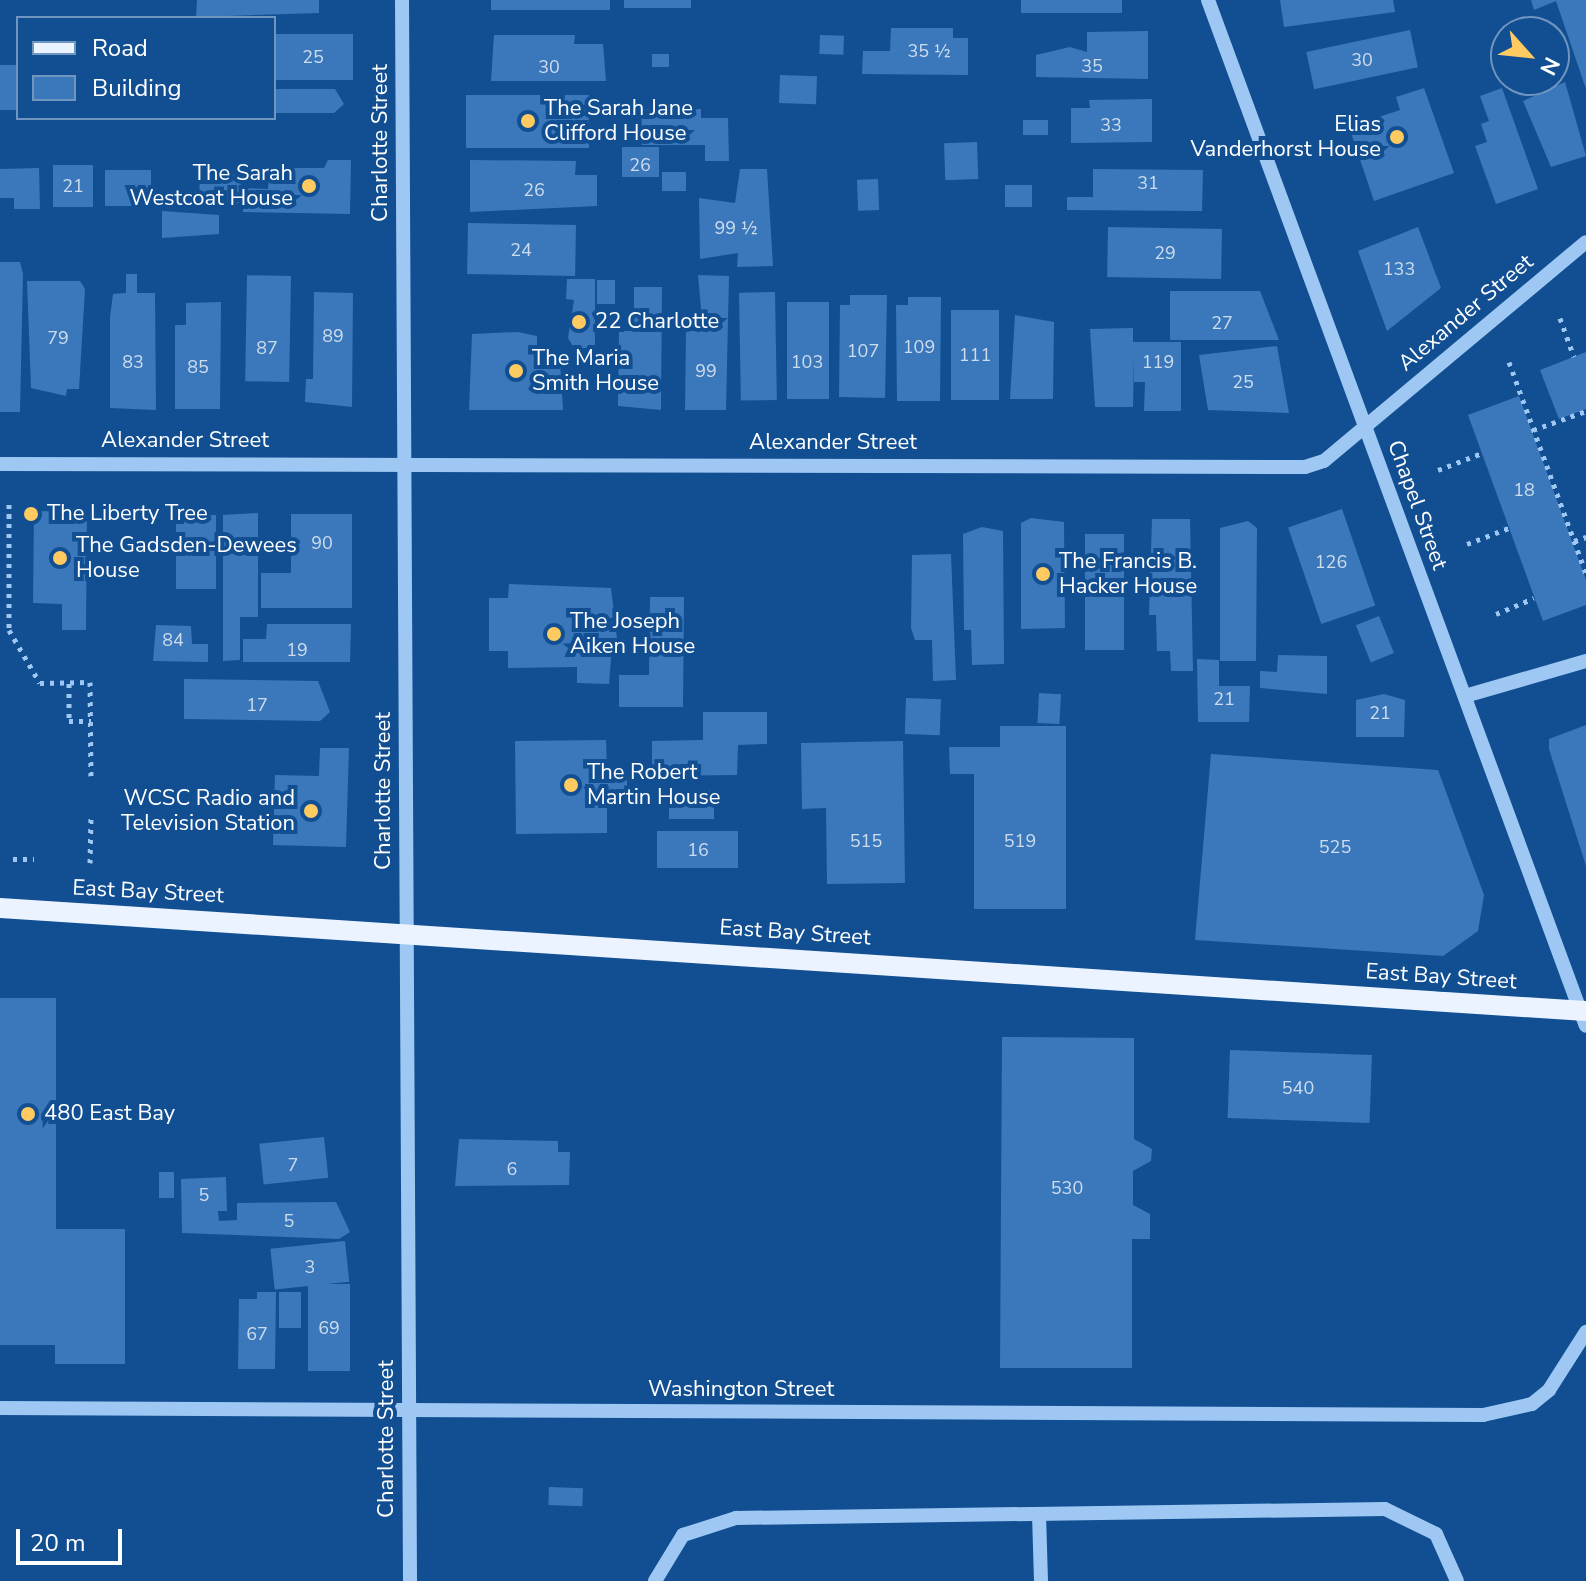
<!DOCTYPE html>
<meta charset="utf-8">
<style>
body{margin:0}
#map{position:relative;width:1586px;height:1581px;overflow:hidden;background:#114f92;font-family:"Nunito Sans",sans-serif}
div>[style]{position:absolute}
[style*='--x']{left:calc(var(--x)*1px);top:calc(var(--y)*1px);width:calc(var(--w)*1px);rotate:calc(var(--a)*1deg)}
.building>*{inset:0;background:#3a78bb;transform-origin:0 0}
.path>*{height:5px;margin-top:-2.5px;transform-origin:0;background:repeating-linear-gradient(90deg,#9ec8f3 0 4px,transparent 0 10px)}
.minor>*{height:14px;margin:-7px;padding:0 7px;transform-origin:7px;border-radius:7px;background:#9ec8f3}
.major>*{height:20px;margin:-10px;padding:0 10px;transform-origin:10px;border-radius:10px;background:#eaf3ff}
.dots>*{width:22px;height:22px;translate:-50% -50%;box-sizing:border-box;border:4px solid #114f92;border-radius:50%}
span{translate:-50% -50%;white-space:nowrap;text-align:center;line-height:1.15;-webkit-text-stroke:8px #114f92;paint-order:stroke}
.number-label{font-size:18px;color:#ceddee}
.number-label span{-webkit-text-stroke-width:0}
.poi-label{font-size:22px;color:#fff}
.left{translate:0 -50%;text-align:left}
.right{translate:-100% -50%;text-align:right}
.street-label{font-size:22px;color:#fff}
.legend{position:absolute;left:16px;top:16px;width:260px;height:104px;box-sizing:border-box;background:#114f92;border:2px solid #7095be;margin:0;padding:10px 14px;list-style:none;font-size:24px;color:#fff}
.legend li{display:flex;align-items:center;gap:16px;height:40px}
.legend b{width:40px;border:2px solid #7095be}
.north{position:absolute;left:1490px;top:16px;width:80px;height:80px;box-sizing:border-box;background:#114f92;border:2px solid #7095be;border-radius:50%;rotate:117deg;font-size:22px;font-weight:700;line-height:32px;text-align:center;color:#fff}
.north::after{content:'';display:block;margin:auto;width:28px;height:36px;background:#ffca60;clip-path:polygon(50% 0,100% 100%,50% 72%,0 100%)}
.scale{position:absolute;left:16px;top:1529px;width:106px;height:36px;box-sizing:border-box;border:4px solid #fff;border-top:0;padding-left:10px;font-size:24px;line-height:28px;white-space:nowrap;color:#fff;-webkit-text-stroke:6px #114f92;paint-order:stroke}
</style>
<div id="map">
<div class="building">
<div style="clip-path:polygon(197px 0,319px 0,319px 13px,196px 17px)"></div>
<div style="left:491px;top:0;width:119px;height:10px"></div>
<div style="left:624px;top:0;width:67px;height:8px"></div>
<div style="left:1021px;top:0;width:101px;height:13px"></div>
<div style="clip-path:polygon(1280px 0,1393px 0,1395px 12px,1284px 27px)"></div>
<div style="clip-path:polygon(1531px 0,1586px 0,1586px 89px,1556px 1px,1534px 10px)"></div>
<div style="clip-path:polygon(891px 28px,953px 28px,953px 38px,968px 38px,968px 75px,862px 74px,863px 51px,890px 51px)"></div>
<div style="left:1410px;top:30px;width:38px;height:106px;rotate:78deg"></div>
<div style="clip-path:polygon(1148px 31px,1148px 79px,1036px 77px,1036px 55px,1070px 47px,1087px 52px,1087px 32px)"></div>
<div style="left:274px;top:34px;width:79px;height:46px"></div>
<div style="clip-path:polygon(494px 35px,575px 35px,574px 44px,603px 44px,606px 81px,491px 81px)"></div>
<div style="left:820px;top:35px;width:24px;height:19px;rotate:2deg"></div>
<div style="left:669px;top:54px;width:13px;height:17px;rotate:90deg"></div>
<div style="left:0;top:65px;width:18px;height:45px"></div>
<div style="left:780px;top:75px;width:37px;height:28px;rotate:2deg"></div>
<div style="clip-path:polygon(1565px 82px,1586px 156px,1551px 167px,1523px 101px)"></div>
<div style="clip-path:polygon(1424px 88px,1454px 173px,1374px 201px,1349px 127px,1400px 110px,1396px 97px)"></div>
<div style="clip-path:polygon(1502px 88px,1538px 189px,1496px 204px,1475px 146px,1487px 142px,1481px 124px,1489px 121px,1480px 96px)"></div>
<div style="clip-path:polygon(274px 89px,335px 89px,344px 104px,334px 113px,274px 113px)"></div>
<div style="left:466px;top:95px;width:123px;height:53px"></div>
<div style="clip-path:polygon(1152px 99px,1152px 142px,1071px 143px,1071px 108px,1090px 108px,1089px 100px)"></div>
<div style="clip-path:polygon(641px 109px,701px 109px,701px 118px,728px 118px,729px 161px,705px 161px,705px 145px,642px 145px)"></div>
<div style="left:1048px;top:120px;width:15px;height:25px;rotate:90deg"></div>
<div style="left:977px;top:142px;width:37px;height:33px;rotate:88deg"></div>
<div style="left:622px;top:147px;width:37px;height:30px"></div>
<div style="clip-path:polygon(328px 160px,351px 160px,350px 214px,243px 212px,244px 188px,268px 189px,269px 168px,324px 168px)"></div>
<div style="clip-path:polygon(470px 160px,576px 161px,575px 175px,597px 175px,597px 206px,470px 212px)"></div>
<div style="left:53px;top:165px;width:40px;height:42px"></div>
<div style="clip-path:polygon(39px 168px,40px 209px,14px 209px,14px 198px,0 198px,0 169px)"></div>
<div style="clip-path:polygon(740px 169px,767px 169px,773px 266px,737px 267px,738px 253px,700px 259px,699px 198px,735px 203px)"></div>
<div style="clip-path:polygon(1093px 169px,1203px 170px,1202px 211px,1067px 210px,1067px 197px,1093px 197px)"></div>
<div style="left:151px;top:170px;width:36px;height:46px;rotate:90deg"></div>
<div style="clip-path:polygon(200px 172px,241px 174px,241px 203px,199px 206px)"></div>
<div style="left:662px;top:172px;width:24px;height:19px"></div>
<div style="left:878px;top:179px;width:31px;height:21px;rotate:88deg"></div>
<div style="left:1005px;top:185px;width:27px;height:22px"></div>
<div style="clip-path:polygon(162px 211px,219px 215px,219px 234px,162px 238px)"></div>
<div style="left:468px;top:223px;width:108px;height:51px;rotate:1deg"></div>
<div style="left:1108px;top:227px;width:114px;height:50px;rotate:1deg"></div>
<div style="clip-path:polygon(1418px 227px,1441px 288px,1387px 331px,1358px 251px)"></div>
<div style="clip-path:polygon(0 262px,20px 262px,23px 274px,20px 412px,0 412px)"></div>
<div style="clip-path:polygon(126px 274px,137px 274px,137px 293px,155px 293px,156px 410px,110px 408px,110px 317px,113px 294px,126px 293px)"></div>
<div style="clip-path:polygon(698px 275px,729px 276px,726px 410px,685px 410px,686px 331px,703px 331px)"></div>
<div style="left:291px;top:276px;width:106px;height:44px;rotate:91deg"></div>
<div style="clip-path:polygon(567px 279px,595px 279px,595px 348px,574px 348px,568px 338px,574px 300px,566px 299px)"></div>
<div style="left:597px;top:280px;width:18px;height:24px"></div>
<div style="clip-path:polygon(27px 281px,80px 281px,85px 289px,79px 389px,67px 389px,66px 396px,31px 388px)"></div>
<div style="clip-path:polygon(634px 287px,662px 287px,661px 410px,618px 406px,619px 331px,634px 331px)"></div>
<div style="clip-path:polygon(1170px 291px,1260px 291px,1279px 340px,1170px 340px)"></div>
<div style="clip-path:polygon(314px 292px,353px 293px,352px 407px,305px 402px,306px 379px,313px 379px)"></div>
<div style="left:775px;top:292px;width:108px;height:36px;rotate:89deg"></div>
<div style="clip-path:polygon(850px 295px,887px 295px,885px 398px,839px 397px,840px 305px,850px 305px)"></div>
<div style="clip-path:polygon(908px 297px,941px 297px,940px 401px,897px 401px,896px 305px,908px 305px)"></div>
<div style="clip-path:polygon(221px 302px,220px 409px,175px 409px,175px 325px,186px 325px,186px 303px)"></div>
<div style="left:787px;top:302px;width:42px;height:97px"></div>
<div style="left:951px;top:310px;width:48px;height:90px"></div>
<div style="clip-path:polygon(1015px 315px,1054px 322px,1053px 399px,1010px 399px)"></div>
<div style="clip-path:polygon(1133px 328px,1133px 342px,1181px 342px,1181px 411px,1144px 411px,1145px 382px,1134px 382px,1134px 356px,1133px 407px,1095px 407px,1090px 329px)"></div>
<div style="clip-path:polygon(518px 332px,537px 336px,537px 362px,560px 362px,563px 410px,469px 410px,472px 334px)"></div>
<div style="clip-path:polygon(1277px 346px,1289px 413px,1208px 410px,1199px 355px)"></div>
<div style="clip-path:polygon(1586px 352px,1586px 409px,1559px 419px,1540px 370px)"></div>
<div style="clip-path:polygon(1519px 396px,1586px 580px,1586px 605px,1543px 621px,1468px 415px)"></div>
<div style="left:1342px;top:509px;width:102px;height:57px;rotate:71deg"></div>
<div style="clip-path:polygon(34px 511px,87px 512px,86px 630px,62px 630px,62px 604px,33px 603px)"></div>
<div style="clip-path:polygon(258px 513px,258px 617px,240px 617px,240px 660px,223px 661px,223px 515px)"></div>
<div style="clip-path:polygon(291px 514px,352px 514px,352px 608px,261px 608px,261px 573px,291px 573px)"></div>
<div style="left:216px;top:515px;width:74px;height:40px;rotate:90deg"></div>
<div style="clip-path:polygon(1031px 518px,1064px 522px,1065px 628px,1021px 629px,1021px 523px)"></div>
<div style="clip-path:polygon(1152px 519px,1190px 519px,1193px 671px,1171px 671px,1170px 651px,1157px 651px,1156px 615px,1149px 615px)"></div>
<div style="clip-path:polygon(1248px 521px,1257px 528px,1256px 661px,1220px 661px,1220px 528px)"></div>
<div style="clip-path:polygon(982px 527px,1003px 531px,1004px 664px,972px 665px,971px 630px,964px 630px,963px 534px)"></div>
<div style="left:1124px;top:534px;width:116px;height:39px;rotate:90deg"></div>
<div style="clip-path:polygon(951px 554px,956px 680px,933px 681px,932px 640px,915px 640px,911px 628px,912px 555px)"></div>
<div style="clip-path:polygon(509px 584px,611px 588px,618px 647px,612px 647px,609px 684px,577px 683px,577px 667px,508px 668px,508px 651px,489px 651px,489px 598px,508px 598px)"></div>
<div style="clip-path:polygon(650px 597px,684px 597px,683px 707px,619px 707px,619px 675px,649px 675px)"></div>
<div style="left:1379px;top:616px;width:40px;height:25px;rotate:68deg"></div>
<div style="clip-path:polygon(267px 624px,351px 624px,350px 662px,243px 662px,243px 639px,266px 639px)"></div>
<div style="clip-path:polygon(156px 625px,191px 626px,192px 644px,208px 644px,208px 662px,153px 661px)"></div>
<div style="clip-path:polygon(1278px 655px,1327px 656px,1327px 694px,1260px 688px,1260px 671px,1277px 672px)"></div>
<div style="clip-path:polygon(1197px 659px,1219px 660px,1219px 686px,1250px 686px,1249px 722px,1198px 722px)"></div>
<div style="clip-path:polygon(184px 679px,318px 681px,330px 712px,320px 721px,184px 719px)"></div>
<div style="left:1039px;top:693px;width:22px;height:30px;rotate:3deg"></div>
<div style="clip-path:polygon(1384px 694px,1405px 700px,1404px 737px,1356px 737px,1356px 700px)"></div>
<div style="left:906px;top:698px;width:35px;height:36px;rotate:2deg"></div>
<div style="clip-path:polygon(703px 712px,767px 712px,767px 744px,738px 745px,737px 775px,652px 776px,652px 741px,703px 740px)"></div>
<div style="clip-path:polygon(1586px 725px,1586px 866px,1549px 749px,1549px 739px)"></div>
<div style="clip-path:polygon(1000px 726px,1066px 726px,1066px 909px,974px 909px,974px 774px,950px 774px,949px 747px,1000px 747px)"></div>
<div style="clip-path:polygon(606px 740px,607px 769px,627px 769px,627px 800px,607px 801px,607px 833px,516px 834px,515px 741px)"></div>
<div style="clip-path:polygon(903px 741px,905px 883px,827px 884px,826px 808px,802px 809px,801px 743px)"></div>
<div style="clip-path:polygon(320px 748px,349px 748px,346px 847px,273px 845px,275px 775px,319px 776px)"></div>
<div style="clip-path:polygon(1211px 754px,1438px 770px,1484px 895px,1478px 931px,1443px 956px,1195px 940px)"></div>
<div style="left:714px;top:790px;width:29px;height:45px;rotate:90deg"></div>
<div style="left:738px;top:831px;width:37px;height:81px;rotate:90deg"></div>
<div style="clip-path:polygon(0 998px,56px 998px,56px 1229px,125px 1229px,125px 1364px,55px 1364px,55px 1345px,0 1345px)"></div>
<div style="clip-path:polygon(1002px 1037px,1134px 1038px,1134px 1139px,1152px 1149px,1151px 1161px,1133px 1171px,1133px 1205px,1150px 1214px,1150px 1239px,1132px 1239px,1132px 1368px,1000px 1368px)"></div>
<div style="left:1230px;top:1050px;width:142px;height:68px;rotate:2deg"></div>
<div style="left:324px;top:1137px;width:41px;height:65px;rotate:84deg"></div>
<div style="clip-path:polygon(459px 1139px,558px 1141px,558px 1152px,570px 1152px,569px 1185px,455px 1186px)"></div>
<div style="left:159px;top:1172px;width:15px;height:26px"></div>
<div style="clip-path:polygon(226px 1177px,227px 1211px,218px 1211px,219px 1221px,237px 1220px,237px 1203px,336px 1202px,350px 1232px,339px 1239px,182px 1233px,181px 1179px)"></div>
<div style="left:345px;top:1241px;width:41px;height:75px;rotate:84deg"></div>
<div style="left:308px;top:1284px;width:42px;height:87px"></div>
<div style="clip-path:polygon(257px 1292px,276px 1292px,275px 1369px,238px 1369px,239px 1299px,257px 1299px)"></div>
<div style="left:301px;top:1292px;width:36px;height:22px;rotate:90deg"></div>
<div style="left:549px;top:1487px;width:34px;height:18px;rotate:2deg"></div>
</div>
<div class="path">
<div style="--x:1560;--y:318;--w:41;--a:70.3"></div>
<div style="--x:1509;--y:362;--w:226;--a:70"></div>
<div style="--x:1533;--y:430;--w:56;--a:-19.7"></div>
<div style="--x:1438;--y:470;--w:47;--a:-21.1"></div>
<div style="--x:9;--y:504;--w:126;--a:90"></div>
<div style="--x:9;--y:630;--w:61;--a:59.7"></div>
<div style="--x:40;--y:683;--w:50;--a:-1.1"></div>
<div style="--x:90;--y:682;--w:94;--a:89.4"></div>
<div style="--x:1574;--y:541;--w:13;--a:-18"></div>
<div style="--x:1467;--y:544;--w:45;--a:-20.9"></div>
<div style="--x:1496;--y:614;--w:41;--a:-22.8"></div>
<div style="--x:69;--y:683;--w:38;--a:90"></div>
<div style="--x:69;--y:721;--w:22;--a:0"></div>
<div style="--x:13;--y:859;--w:21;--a:0"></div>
<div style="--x:90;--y:863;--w:47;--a:-88.8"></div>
</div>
<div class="minor">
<div style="--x:402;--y:0;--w:1581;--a:89.71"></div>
<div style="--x:1208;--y:0;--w:1093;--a:69.78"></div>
<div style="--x:0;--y:464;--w:1305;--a:0.13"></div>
<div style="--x:1305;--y:467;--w:20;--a:-18"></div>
<div style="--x:1324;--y:461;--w:341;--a:-39.9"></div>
<div style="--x:1465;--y:696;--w:126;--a:-16.1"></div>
<div style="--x:0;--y:1408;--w:1483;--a:0.27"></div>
<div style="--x:1483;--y:1415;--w:50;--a:-12.7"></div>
<div style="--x:1532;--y:1404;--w:22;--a:-39"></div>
<div style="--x:1549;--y:1390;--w:69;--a:-57.5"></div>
<div style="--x:1039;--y:1514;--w:67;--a:88.3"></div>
<div style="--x:655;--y:1581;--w:54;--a:-58.7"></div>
<div style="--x:683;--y:1535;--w:56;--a:-17.8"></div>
<div style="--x:736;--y:1518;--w:649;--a:-0.79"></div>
<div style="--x:1385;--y:1509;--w:57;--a:26.1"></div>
<div style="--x:1436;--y:1534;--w:51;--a:65.9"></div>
</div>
<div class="major">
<div style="--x:0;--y:908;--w:1589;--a:3.72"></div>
</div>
<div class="dots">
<div style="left:528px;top:121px;background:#ffca60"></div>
<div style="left:1397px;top:137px;background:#ffca60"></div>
<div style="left:309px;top:186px;background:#ffca60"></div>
<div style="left:579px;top:322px;background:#ffca60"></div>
<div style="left:516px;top:371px;background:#ffca60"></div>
<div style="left:31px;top:514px;background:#ffca60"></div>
<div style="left:60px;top:558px;background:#ffca60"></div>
<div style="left:1043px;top:574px;background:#ffca60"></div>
<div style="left:554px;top:634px;background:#ffca60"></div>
<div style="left:571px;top:785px;background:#ffca60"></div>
<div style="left:311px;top:811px;background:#ffca60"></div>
<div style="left:28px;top:1114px;background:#ffca60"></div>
</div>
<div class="number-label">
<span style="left:929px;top:51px">35 ½</span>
<span style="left:313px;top:57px">25</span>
<span style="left:1362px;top:60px">30</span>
<span style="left:1092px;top:66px">35</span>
<span style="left:549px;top:67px">30</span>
<span style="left:1111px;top:125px">33</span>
<span style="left:640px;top:165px">26</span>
<span style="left:1148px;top:183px">31</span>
<span style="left:73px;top:186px">21</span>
<span style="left:534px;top:190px">26</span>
<span style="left:736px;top:228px">99 ½</span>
<span style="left:521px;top:250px">24</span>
<span style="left:1165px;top:253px">29</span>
<span style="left:1399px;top:269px">133</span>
<span style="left:1222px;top:323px">27</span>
<span style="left:333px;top:336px">89</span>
<span style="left:58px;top:338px">79</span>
<span style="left:919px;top:347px">109</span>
<span style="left:267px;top:348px">87</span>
<span style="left:863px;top:351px">107</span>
<span style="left:975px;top:355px">111</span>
<span style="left:133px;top:362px">83</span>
<span style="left:807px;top:362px">103</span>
<span style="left:1158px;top:362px">119</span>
<span style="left:198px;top:367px">85</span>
<span style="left:706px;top:371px">99</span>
<span style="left:1243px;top:382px">25</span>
<span style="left:1524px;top:490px">18</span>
<span style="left:322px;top:543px">90</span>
<span style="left:1331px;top:562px">126</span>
<span style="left:173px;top:640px">84</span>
<span style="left:297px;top:650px">19</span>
<span style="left:1224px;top:699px">21</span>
<span style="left:257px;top:705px">17</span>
<span style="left:1380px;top:713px">21</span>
<span style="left:866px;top:841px">515</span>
<span style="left:1020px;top:841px">519</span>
<span style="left:1335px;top:847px">525</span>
<span style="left:698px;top:850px">16</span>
<span style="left:1298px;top:1088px">540</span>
<span style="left:293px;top:1165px">7</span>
<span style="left:512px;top:1169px">6</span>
<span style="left:1067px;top:1188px">530</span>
<span style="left:204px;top:1195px">5</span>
<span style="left:289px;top:1221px">5</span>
<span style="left:310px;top:1267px">3</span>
<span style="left:329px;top:1328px">69</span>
<span style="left:257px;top:1334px">67</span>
</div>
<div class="poi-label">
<span class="left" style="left:544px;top:121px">The Sarah Jane<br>Clifford House</span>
<span class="right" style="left:1381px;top:137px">Elias<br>Vanderhorst House</span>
<span class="right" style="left:293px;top:186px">The Sarah<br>Westcoat House</span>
<span class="left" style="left:595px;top:322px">22 Charlotte</span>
<span class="left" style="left:532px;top:371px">The Maria<br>Smith House</span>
<span class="left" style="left:47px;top:514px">The Liberty Tree</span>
<span class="left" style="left:76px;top:558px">The Gadsden-Dewees<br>House</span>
<span class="left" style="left:1059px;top:574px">The Francis B.<br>Hacker House</span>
<span class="left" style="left:570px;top:634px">The Joseph<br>Aiken House</span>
<span class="left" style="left:587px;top:785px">The Robert<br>Martin House</span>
<span class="right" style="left:295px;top:811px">WCSC Radio and<br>Television Station</span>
<span class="left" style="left:44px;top:1114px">480 East Bay</span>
</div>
<div class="street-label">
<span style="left:381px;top:143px;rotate:-90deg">Charlotte Street</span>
<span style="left:1466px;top:313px;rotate:-40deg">Alexander Street</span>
<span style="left:185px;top:441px">Alexander Street</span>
<span style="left:833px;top:443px">Alexander Street</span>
<span style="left:1417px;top:505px;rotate:70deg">Chapel Street</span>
<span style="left:384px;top:791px;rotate:-90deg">Charlotte Street</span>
<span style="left:148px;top:892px;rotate:3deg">East Bay Street</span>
<span style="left:795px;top:933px;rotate:4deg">East Bay Street</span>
<span style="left:1441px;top:977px;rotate:4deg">East Bay Street</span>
<span style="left:741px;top:1390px">Washington Street</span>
<span style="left:387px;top:1439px;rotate:-90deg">Charlotte Street</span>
</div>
<ul class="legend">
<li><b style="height:10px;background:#eaf3ff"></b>Road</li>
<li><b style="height:22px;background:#3a78bb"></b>Building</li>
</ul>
<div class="north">N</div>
<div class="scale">20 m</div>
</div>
